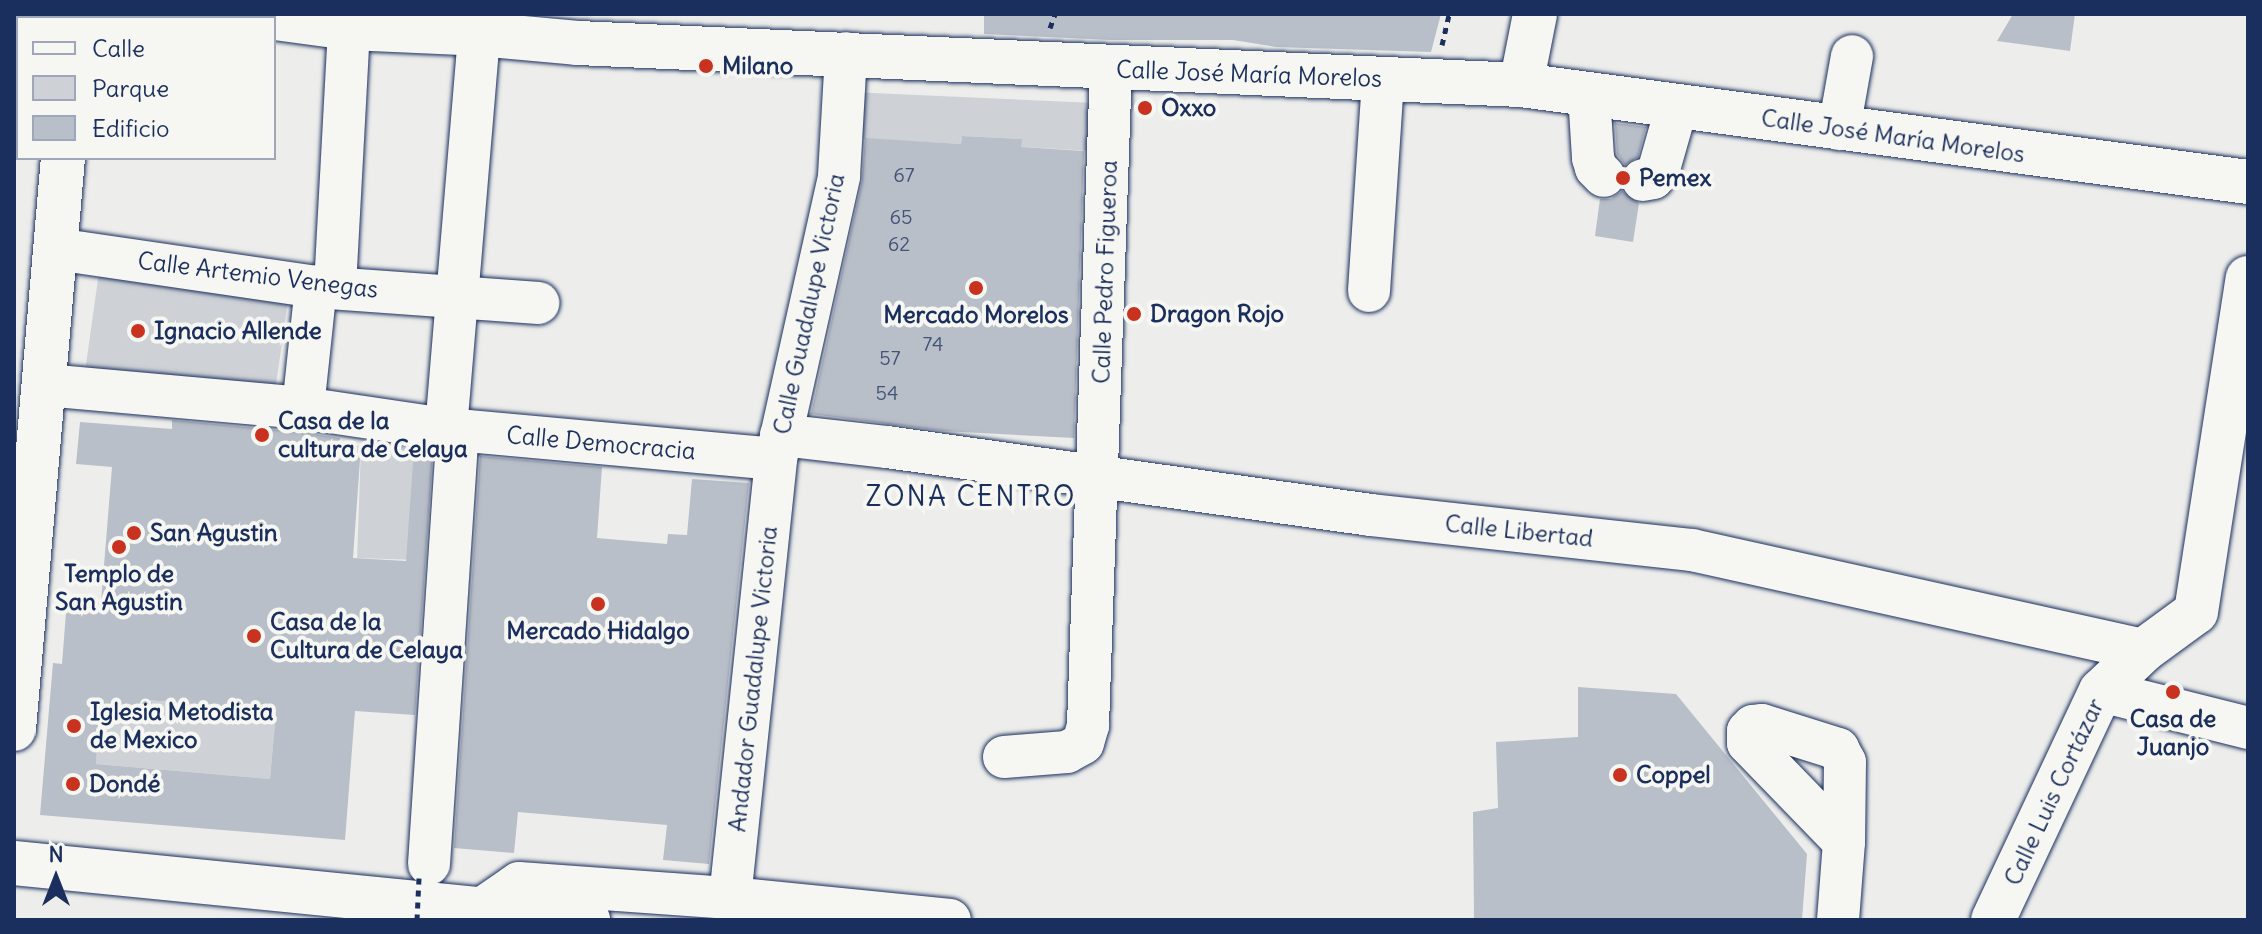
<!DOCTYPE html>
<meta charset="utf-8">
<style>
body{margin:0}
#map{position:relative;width:2262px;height:934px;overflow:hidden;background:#edeeec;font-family:Delius,sans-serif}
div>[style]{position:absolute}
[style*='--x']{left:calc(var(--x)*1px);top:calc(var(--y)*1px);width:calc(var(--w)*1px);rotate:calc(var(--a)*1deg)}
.green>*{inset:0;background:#ced2d7;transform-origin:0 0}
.building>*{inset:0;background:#b9bfc8}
.path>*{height:5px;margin-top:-2.5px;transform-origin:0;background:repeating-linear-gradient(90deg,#1b2f5e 0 6px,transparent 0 12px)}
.roads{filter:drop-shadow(0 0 2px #1b2f5e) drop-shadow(0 0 2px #1b2f5e)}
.minor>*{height:42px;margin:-21px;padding:0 21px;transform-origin:21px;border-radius:21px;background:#f6f6f2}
.major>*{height:44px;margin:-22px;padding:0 22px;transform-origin:22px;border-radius:22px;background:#f6f6f2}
.path-bridge>*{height:5px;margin-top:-2.5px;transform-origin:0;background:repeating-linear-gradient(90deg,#1b2f5e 0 6px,transparent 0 12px)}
.dots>*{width:22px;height:22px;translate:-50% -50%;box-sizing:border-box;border:4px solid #f6f6f2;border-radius:50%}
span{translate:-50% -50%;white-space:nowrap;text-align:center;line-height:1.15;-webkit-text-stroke:8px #f6f6f2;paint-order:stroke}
.number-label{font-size:20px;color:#425378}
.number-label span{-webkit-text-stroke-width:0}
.poi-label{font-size:24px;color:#1b2f5e;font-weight:700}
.left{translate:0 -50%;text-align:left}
.street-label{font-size:24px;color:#1b2f5e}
.quarter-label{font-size:28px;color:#1b2f5e;letter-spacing:2px}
.frame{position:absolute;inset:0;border:16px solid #1b2f5e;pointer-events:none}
.legend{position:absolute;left:16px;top:16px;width:260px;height:144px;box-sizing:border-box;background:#f6f6f2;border:2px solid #9ea6b7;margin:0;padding:10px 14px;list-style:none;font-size:24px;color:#1b2f5e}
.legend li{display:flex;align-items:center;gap:16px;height:40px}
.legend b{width:40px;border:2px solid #9ea6b7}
.north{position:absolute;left:16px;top:838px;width:80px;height:80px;-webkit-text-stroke:6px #f6f6f2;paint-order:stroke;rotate:0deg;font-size:22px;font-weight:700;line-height:32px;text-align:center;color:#1b2f5e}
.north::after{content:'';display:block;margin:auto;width:28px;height:36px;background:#1b2f5e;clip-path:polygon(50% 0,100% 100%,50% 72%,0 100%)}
</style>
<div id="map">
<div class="green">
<div style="clip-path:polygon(850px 92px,1095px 103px,1093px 151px,1021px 147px,1021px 139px,962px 136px,961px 144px,848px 138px)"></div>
<div style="left:99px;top:272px;width:191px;height:104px;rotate:8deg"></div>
<div style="left:361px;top:446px;width:53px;height:112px;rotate:2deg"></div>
<div style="clip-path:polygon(147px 700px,276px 711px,270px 779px,96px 764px,100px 705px,146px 709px)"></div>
</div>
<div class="building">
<div style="clip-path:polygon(984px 14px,1441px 14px,1431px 52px,1276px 47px,1233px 40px,1111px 40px,984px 34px)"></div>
<div style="clip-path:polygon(2013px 14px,2075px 14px,2070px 51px,1997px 41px)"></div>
<div style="clip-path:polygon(1615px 123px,1646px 127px,1638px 157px,1625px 165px,1617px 154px)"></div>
<div style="clip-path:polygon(962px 136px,1022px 139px,1021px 147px,1084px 151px,1074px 438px,943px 431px,811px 414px,862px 181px,865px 138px,961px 144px)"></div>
<div style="clip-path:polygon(1622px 191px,1639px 203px,1633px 242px,1595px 236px,1600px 199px,1611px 199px)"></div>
<div style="clip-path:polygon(evenodd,172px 420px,300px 432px,340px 438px,339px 444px,361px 446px,353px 558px,406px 561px,414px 449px,433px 451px,415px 715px,355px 711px,345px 840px,40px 815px,53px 663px,62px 664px,67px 599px,101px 602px,112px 467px,76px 464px,80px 422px,172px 429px,172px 420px,147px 700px,276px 711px,270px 779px,96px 764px,100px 705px,146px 709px,147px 700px)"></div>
<div style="clip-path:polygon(480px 456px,602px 467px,597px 538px,667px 544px,668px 534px,687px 535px,692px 479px,749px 483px,709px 864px,663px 860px,667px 825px,518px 812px,514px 853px,454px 848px)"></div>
<div style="clip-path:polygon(1578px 687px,1676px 694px,1807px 854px,1802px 920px,1474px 920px,1473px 812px,1498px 808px,1496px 742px,1578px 737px)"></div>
</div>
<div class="path">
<div style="--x:14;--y:18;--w:4;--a:0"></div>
<div style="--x:1050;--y:28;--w:15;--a:-70"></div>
<div style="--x:1442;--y:45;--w:32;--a:-77"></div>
</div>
<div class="roads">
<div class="minor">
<div style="--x:1589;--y:94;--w:64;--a:86.4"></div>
<div style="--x:1593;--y:158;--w:10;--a:73"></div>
<div style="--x:1596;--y:168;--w:11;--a:45"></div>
<div style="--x:1839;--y:129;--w:74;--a:-79.9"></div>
<div style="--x:1643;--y:180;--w:10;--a:-11"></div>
<div style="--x:1653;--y:178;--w:11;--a:-56"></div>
<div style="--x:1659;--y:169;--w:66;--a:-74.1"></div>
<div style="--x:56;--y:249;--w:263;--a:8.3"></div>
<div style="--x:316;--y:287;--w:223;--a:4.1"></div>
<div style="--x:335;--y:287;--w:259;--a:-86.9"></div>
<div style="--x:1369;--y:291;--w:212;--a:-86.2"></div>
<div style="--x:45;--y:385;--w:259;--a:5.1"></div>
<div style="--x:303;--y:408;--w:145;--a:8.4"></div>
<div style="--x:446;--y:429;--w:331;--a:5.2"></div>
<div style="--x:303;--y:408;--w:122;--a:-83.9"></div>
<div style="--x:446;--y:429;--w:396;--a:-85.2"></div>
<div style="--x:781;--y:435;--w:107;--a:6.5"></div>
<div style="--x:887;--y:447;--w:488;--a:8"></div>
<div style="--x:1370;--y:515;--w:324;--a:6.2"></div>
<div style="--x:1692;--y:550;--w:463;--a:12.5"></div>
<div style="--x:2101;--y:691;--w:152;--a:14.1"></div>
<div style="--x:1004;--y:757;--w:63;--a:-4.5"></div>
<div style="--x:1067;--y:752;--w:18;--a:-29"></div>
<div style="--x:1083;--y:743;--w:19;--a:-74"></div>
<div style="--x:1088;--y:725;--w:657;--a:-88"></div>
<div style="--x:429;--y:864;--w:435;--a:-86.2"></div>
<div style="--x:730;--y:898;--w:441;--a:-84"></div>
<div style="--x:776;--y:459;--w:290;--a:-77.4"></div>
<div style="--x:839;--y:176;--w:123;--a:-86.7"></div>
<div style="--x:480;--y:910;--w:47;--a:-34.7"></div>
<div style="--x:519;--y:883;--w:212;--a:4.1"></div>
<div style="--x:730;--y:898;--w:221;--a:5.7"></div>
<div style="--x:1838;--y:920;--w:78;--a:-85.6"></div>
<div style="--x:1844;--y:842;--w:138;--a:-134.1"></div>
<div style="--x:1748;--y:743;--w:12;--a:-90"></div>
<div style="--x:1748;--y:731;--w:7;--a:-45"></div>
<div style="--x:1753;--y:726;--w:9;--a:-6"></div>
<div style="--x:1762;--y:725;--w:80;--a:17.5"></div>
<div style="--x:1838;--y:749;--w:15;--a:62"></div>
<div style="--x:1845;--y:762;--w:80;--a:90.7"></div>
</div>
<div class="major">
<div style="--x:73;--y:14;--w:4;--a:90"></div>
<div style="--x:245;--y:14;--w:105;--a:7.7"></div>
<div style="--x:349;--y:28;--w:130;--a:2.6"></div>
<div style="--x:479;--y:34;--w:99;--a:5.2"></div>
<div style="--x:578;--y:43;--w:944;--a:2.55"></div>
<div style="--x:1521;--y:85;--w:733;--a:7.6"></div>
<div style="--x:1521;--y:85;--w:72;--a:-78.8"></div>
<div style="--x:14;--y:729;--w:573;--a:-85.1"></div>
<div style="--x:14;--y:863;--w:577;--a:5.67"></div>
<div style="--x:1993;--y:920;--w:253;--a:-64.8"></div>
<div style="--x:2101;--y:691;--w:59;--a:-43.6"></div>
<div style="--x:2144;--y:650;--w:64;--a:-36.2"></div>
<div style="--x:2196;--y:612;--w:338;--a:-81.2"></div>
</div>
</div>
<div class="path-bridge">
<div style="--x:417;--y:920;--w:43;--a:-87.3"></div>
</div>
<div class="dots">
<div style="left:706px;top:66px;background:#c8321e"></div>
<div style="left:1145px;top:108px;background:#c8321e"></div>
<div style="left:1623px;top:178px;background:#c8321e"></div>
<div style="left:976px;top:288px;background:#c8321e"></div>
<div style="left:1134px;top:314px;background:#c8321e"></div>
<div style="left:138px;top:331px;background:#c8321e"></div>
<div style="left:262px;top:435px;background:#c8321e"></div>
<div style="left:134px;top:533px;background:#c8321e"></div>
<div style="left:119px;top:547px;background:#c8321e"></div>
<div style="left:598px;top:604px;background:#c8321e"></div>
<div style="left:254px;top:636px;background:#c8321e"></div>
<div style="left:2173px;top:692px;background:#c8321e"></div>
<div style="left:74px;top:726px;background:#c8321e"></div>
<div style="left:1620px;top:775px;background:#c8321e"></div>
<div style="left:73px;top:784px;background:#c8321e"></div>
</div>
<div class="number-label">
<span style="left:904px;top:174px">67</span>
<span style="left:901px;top:216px">65</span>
<span style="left:899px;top:243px">62</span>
<span style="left:933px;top:343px">74</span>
<span style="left:890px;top:357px">57</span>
<span style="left:887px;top:392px">54</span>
</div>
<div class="poi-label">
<span class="left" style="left:722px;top:66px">Milano</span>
<span class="left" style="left:1161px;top:108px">Oxxo</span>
<span class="left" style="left:1639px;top:178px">Pemex</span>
<span class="left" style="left:1150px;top:314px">Dragon Rojo</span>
<span style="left:976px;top:315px">Mercado Morelos</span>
<span class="left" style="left:154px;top:331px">Ignacio Allende</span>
<span class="left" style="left:278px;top:435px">Casa de la<br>cultura de Celaya</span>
<span class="left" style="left:150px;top:533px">San Agustin</span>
<span style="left:119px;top:588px">Templo de<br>San Agustin</span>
<span class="left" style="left:270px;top:636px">Casa de la<br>Cultura de Celaya</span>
<span style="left:598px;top:631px">Mercado Hidalgo</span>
<span class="left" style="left:90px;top:726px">Iglesia Metodista<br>de Mexico</span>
<span style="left:2173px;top:733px">Casa de<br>Juanjo</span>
<span class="left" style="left:1636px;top:775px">Coppel</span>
<span class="left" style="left:89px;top:784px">Dondé</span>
</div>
<div class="street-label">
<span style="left:1249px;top:74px;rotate:2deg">Calle José María Morelos</span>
<span style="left:1893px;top:136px;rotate:8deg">Calle José María Morelos</span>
<span style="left:1105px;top:272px;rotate:-88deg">Calle Pedro Figueroa</span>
<span style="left:258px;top:275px;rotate:7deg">Calle Artemio Venegas</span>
<span style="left:809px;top:304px;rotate:-78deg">Calle Guadalupe Victoria</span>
<span style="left:601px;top:443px;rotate:5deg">Calle Democracia</span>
<span style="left:1519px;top:531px;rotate:6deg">Calle Libertad</span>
<span style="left:753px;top:679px;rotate:-84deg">Andador Guadalupe Victoria</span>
<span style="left:2054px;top:792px;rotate:-65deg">Calle Luis Cortázar</span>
</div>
<div class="quarter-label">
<span style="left:971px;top:496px">ZONA CENTRO</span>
</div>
<div class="frame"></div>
<ul class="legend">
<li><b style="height:10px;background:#f6f6f2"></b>Calle</li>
<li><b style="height:22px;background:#ced2d7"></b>Parque</li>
<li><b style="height:22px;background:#b9bfc8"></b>Edificio</li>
</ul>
<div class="north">N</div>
</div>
